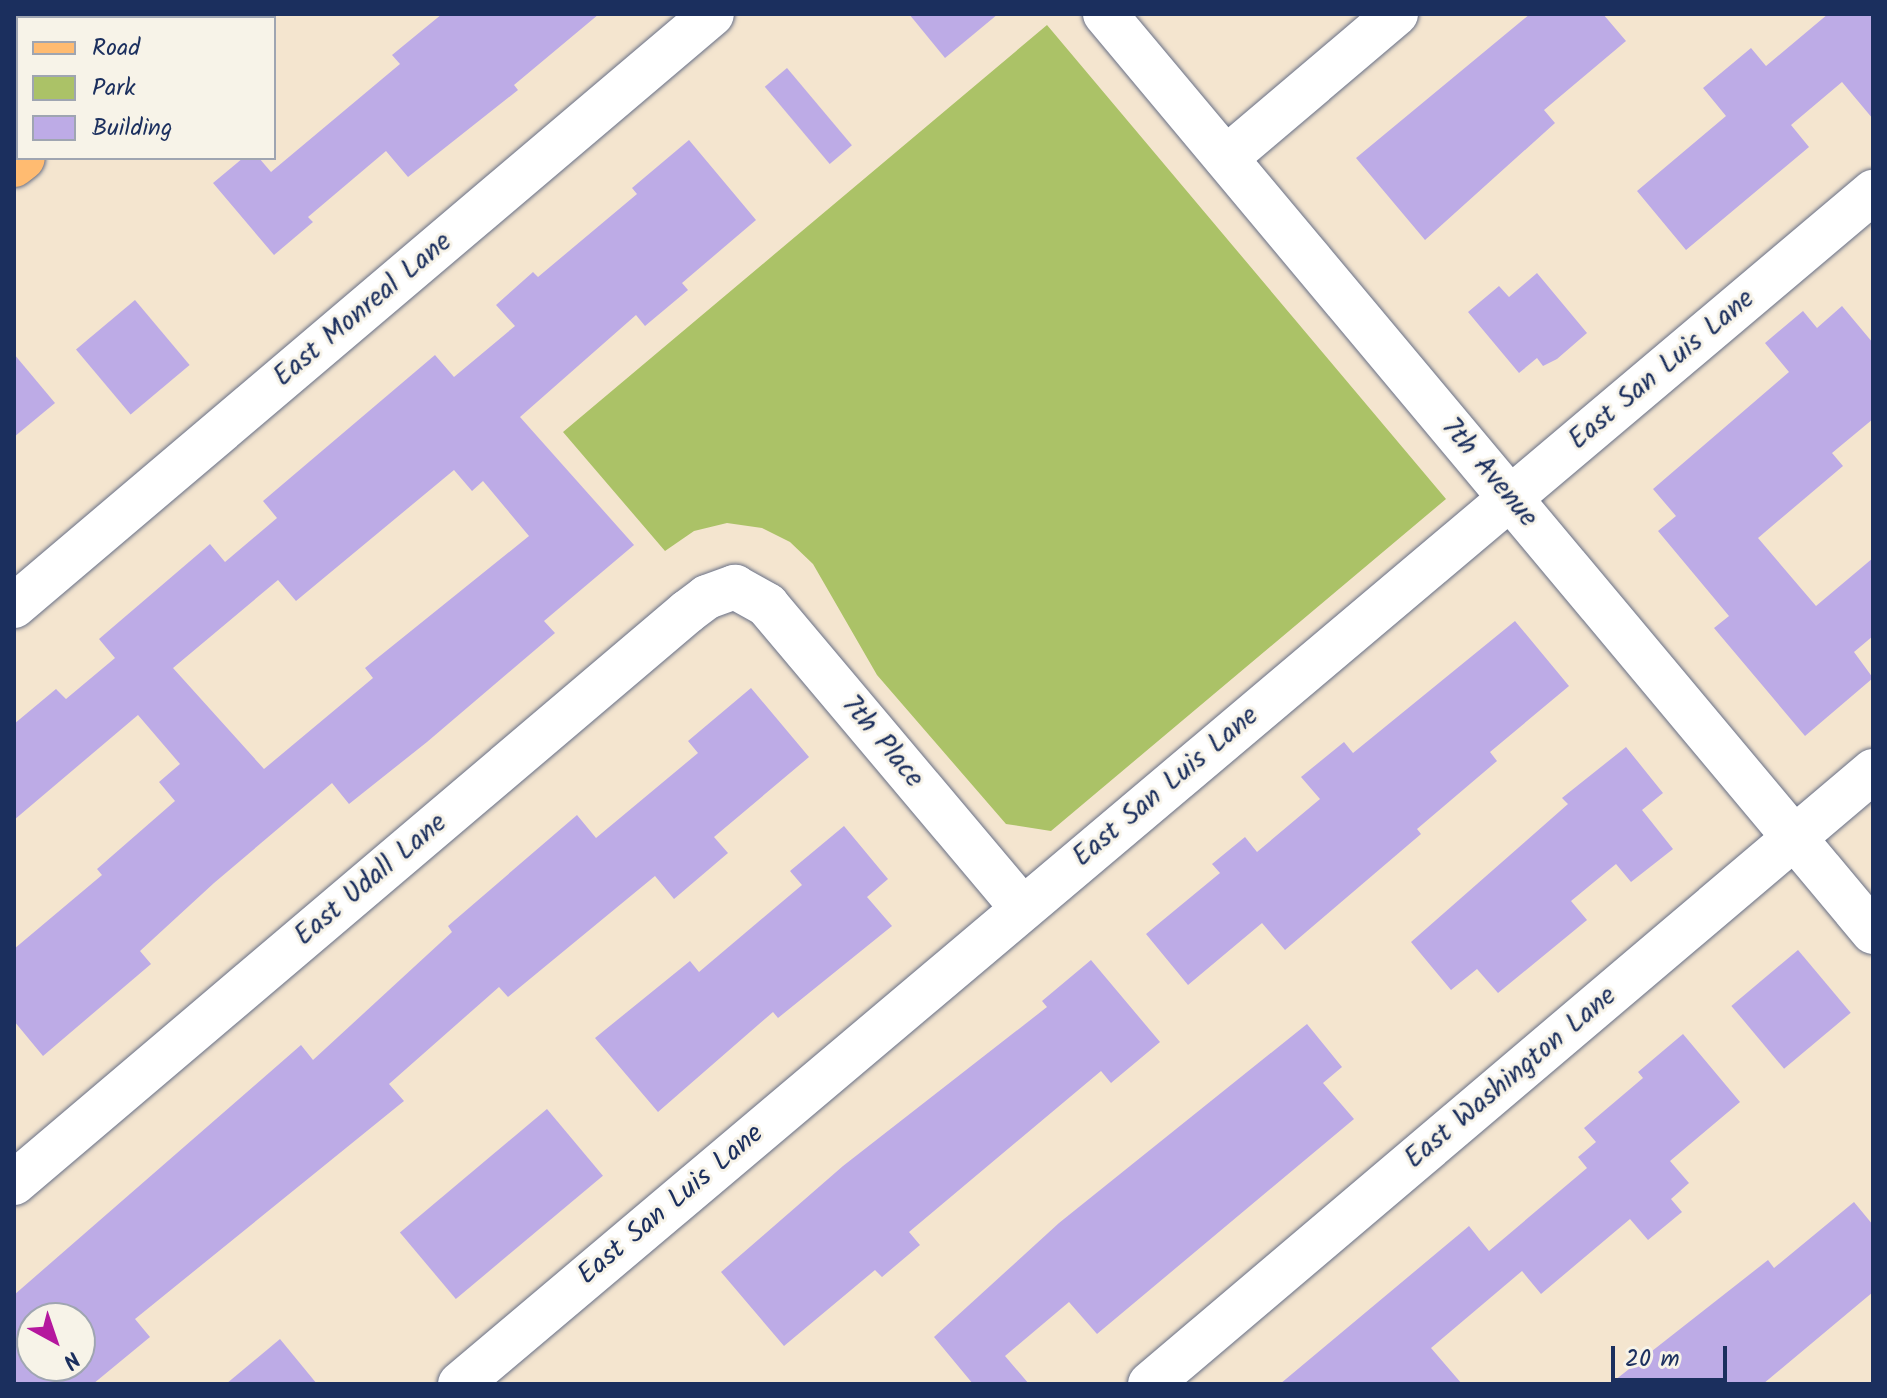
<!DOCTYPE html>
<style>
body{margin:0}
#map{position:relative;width:1887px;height:1398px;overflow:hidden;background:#f4e5cf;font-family:Kalam,sans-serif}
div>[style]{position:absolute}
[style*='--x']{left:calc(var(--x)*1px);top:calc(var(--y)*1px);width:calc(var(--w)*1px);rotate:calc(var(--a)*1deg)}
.green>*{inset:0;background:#abc267}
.building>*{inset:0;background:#bdabe6;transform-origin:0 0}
.roads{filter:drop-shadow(0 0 2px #676f86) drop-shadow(0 0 2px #676f86)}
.minor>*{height:44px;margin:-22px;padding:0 22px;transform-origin:22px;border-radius:22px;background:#fff}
.major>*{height:44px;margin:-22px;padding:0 22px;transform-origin:22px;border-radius:22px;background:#ffbb71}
span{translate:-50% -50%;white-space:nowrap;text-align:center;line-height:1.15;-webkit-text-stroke:6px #f7f3e8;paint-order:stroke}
.street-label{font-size:28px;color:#1b2f5e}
.frame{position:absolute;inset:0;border:16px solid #1b2f5e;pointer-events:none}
.legend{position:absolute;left:16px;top:16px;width:260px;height:144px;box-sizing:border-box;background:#f7f3e8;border:2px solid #9fa5b1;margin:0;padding:10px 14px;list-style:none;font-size:24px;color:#1b2f5e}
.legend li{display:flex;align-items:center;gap:16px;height:40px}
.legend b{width:40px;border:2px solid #9fa5b1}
.north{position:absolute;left:16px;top:1302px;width:80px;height:80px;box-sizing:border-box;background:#f7f3e8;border:2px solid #9fa5b1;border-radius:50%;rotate:140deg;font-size:22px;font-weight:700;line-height:32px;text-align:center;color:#1b2f5e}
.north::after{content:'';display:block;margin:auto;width:28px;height:36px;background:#b5179e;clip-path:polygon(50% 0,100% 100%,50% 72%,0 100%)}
.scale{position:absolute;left:1611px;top:1346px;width:116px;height:36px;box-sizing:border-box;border:4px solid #1b2f5e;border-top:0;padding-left:10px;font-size:24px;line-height:28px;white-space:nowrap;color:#1b2f5e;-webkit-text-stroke:6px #f7f3e8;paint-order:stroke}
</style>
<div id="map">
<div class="green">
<div style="clip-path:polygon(1047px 25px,1446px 499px,1051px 831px,1006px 824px,877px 675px,813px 564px,790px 542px,762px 528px,727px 523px,694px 531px,665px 551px,563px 432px)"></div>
</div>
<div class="building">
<div style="clip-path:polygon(442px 14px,599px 14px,514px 85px,518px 90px,408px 177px,386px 151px,308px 217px,313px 222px,274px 255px,213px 183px,243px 158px,259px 158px,271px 172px,400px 64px,392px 55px)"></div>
<div style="clip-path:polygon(909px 14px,998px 14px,945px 58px)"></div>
<div style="clip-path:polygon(1530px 14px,1603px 14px,1626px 41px,1544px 110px,1555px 123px,1425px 240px,1356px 158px)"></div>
<div style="clip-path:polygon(1828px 14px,1873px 14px,1873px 119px,1842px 82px,1791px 125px,1809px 147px,1686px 250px,1637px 191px,1726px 116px,1703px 88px,1751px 48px,1766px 66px)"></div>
<div style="left:787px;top:68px;width:101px;height:29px;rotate:50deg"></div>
<div style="clip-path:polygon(evenodd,689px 140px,756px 220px,682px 283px,688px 290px,645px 326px,636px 315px,520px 417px,634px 545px,544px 621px,555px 633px,427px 742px,349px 804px,332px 783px,214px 883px,140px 951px,151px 964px,43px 1056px,14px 1021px,14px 949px,102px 875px,97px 869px,175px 801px,159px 782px,180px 764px,138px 715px,14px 820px,14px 724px,56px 689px,66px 699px,115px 658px,99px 639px,210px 544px,225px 562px,277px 518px,263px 501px,435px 355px,454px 377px,515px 326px,496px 305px,533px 272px,538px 277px,637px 194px,632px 188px,689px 140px,454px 470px,472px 491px,483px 481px,529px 536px,365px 668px,373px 678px,264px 769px,173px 668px,278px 580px,296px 601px,454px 470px)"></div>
<div style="clip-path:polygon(1537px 273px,1587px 333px,1557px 359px,1543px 366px,1537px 358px,1519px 373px,1468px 312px,1499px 286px,1509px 297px)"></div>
<div style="left:135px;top:300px;width:85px;height:77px;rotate:50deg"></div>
<div style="clip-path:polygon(1842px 306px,1873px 343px,1873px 419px,1832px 453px,1843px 466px,1758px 538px,1816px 606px,1873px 558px,1873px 636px,1854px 652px,1873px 678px,1805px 736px,1714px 628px,1729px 616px,1658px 531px,1676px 516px,1653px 489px,1789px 372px,1765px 343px,1803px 311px,1817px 328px)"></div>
<div style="clip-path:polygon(14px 354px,55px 403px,14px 437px)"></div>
<div style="clip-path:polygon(1515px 621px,1569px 686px,1490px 752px,1497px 761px,1417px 829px,1421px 834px,1285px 950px,1262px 923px,1188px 985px,1146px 934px,1220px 873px,1212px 864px,1245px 837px,1257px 852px,1320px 799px,1301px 777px,1344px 742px,1353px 753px)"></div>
<div style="clip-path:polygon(evenodd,751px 688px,809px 757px,714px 837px,728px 853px,674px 899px,655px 876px,508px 997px,499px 987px,389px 1084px,404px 1101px,135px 1319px,150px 1337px,93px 1384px,14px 1384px,14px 1295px,301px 1045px,313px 1060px,452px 932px,448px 926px,577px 815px,596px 838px,698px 753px,688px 741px,751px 688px,32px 1318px,80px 1318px,80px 1366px,32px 1366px,32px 1318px)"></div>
<div style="clip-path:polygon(1626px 747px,1663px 793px,1642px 810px,1673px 849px,1631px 882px,1616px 864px,1571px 901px,1587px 920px,1498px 993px,1477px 969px,1451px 990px,1411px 942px,1568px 804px,1562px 798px)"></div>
<div style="clip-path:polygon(844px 826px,888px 879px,867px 897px,892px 926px,778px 1018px,773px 1012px,658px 1112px,595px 1038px,690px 961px,699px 972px,802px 885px,790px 871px)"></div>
<div style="left:1798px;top:950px;width:82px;height:87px;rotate:50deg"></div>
<div style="clip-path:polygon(1091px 960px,1160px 1042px,1111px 1083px,1101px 1071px,909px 1232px,920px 1245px,882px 1277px,875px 1270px,784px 1346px,721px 1272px,843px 1166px,1047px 1007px,1042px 1001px)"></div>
<div style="clip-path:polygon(1307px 1024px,1342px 1067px,1323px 1083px,1354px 1119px,1097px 1334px,1069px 1302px,1005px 1356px,1029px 1384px,973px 1384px,934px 1337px,1059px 1223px)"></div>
<div style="clip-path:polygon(1683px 1034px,1740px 1102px,1670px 1161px,1689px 1183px,1671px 1199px,1682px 1212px,1648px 1240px,1630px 1219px,1541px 1294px,1522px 1271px,1431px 1348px,1462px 1384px,1280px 1384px,1469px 1226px,1489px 1251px,1587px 1168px,1578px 1157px,1596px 1142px,1584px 1128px,1643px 1078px,1638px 1072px)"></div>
<div style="left:547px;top:1109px;width:87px;height:192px;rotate:50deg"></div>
<div style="clip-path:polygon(1854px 1202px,1873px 1225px,1873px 1292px,1763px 1384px,1610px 1384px,1768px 1260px,1774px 1268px)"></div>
<div style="clip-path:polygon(280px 1339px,317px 1384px,226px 1384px)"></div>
</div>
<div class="roads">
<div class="minor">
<div style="--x:1105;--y:14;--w:1197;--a:50.08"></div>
<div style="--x:1226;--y:158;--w:223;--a:-40.3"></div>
<div style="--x:14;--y:606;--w:915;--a:-40.3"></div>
<div style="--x:14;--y:1183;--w:883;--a:-40.31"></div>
<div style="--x:687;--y:612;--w:25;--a:-37"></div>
<div style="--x:707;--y:597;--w:30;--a:-20"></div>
<div style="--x:735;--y:587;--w:37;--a:29"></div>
<div style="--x:767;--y:605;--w:396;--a:49.9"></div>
<div style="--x:460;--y:1384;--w:1849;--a:-40.15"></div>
<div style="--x:1150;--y:1384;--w:948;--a:-40.29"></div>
</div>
<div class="major">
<div style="--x:189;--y:18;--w:6;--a:-39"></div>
<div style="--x:14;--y:165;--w:11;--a:-38"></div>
</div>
</div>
<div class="street-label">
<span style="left:363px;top:310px;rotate:-40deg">East Monreal Lane</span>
<span style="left:1662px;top:370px;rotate:-40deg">East San Luis Lane</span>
<span style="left:1489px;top:473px;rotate:50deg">7th Avenue</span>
<span style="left:882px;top:742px;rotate:50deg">7th Place</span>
<span style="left:1166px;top:787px;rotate:-40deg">East San Luis Lane</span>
<span style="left:371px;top:880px;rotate:-40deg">East Udall Lane</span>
<span style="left:1511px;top:1078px;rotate:-40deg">East Washington Lane</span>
<span style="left:671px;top:1205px;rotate:-40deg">East San Luis Lane</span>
</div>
<div class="frame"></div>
<ul class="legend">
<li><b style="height:10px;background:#ffbb71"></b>Road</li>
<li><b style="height:22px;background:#abc267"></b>Park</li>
<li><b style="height:22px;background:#bdabe6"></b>Building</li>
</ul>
<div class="north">N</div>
<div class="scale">20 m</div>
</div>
